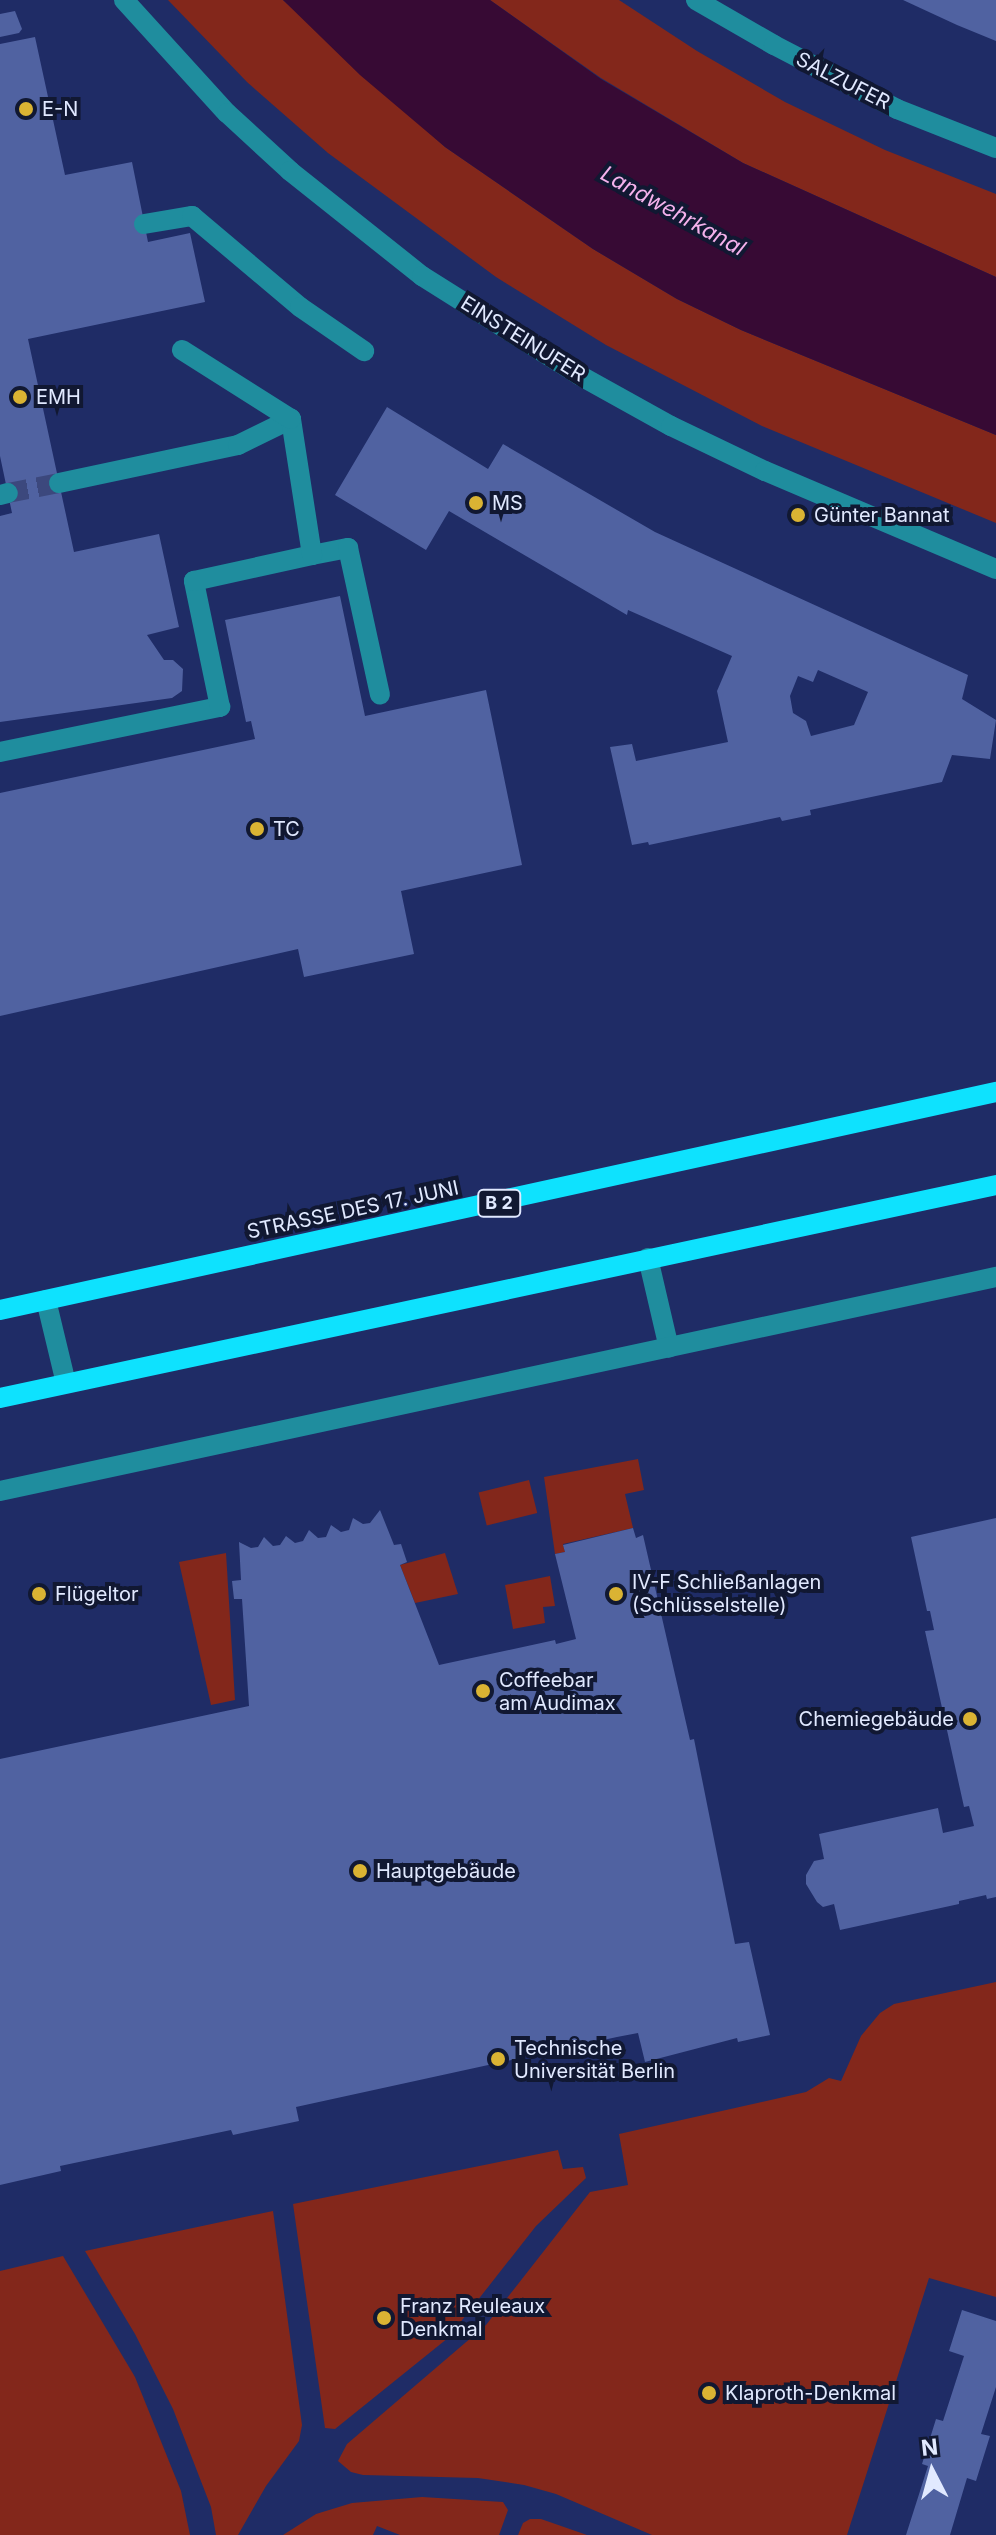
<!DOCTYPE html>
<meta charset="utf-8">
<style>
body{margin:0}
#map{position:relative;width:996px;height:2535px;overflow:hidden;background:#1f2c66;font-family:Inter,sans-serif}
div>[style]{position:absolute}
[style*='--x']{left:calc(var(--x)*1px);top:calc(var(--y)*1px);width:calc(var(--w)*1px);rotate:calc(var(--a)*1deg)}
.green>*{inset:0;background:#83271b;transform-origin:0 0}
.water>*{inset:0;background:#370a34}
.building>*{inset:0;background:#5062a1}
.minor-tunnel>*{height:20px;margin-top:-10px;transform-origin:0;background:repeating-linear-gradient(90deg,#3c487d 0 20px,transparent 0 30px)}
.minor>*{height:20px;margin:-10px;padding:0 10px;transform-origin:10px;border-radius:10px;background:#1f8d9e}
.major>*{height:20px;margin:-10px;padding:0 10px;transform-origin:10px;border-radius:10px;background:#0ee2fe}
.dots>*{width:22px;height:22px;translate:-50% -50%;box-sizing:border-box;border:4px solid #111832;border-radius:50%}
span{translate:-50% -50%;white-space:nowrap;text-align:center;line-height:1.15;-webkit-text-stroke:8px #111832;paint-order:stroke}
.shield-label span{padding:2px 6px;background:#111832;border:2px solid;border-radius:6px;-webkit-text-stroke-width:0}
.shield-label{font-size:18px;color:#e1e9ff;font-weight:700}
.street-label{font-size:20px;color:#e1e9ff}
.poi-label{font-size:20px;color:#e1e9ff}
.left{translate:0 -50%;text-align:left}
.right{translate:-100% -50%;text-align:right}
.water-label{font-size:22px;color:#f4b1ec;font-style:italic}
.north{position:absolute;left:892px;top:2431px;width:80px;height:80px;-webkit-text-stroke:6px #111832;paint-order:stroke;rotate:354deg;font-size:22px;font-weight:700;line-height:32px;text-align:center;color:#e1e9ff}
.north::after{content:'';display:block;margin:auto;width:28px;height:36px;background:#e1e9ff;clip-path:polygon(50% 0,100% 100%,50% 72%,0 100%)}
</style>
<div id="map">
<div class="green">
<div style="clip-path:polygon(168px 0,283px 0,445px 147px,593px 249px,677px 299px,741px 330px,996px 435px,996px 523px,762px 426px,606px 345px,496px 277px,328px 153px,247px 82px)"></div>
<div style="clip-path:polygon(490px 0,619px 0,697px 51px,785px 102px,885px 150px,996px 194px,996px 277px,743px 163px,601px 78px)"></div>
<div style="clip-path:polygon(638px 1459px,644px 1490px,625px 1494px,633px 1528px,563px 1544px,565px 1552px,555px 1554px,544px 1477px)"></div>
<div style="left:529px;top:1480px;width:34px;height:52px;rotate:76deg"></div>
<div style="clip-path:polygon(226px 1553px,235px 1700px,211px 1705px,179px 1562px)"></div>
<div style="clip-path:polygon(445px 1553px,458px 1594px,415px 1603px,400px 1565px)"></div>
<div style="clip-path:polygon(550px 1576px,555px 1606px,543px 1607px,545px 1623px,513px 1629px,505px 1585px)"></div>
<div style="clip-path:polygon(996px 1982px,996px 2297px,929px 2278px,847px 2535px,652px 2535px,556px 2494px,524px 2485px,478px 2478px,363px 2475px,351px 2472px,338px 2461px,347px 2444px,486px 2325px,590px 2192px,628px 2185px,619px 2134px,806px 2092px,829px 2078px,841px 2081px,861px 2036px,880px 2013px,894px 2004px)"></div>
<div style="clip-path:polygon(558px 2150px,563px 2169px,583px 2167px,586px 2178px,536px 2226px,448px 2338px,335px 2429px,325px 2428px,293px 2204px)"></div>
<div style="clip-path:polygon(273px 2211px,302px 2425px,299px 2441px,266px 2486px,238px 2535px,216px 2535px,211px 2507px,173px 2409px,135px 2334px,85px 2251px)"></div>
<div style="clip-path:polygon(63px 2256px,135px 2377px,181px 2491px,190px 2535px,0 2535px,0 2271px)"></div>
<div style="clip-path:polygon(422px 2497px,503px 2502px,508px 2510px,499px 2535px,400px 2535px,377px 2526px,373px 2535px,283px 2535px,316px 2514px,352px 2503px)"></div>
<div style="clip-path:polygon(530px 2519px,541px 2519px,587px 2535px,518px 2535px,523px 2523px)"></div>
</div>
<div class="water">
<div style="clip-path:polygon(283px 0,490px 0,601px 79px,743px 163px,996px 277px,996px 435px,741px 330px,677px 299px,593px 249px,445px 147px,360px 75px)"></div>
</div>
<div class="building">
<div style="clip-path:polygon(903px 0,996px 0,996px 41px,957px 25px)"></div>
<div style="clip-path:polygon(15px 11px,22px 29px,19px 33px,0 37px,0 14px)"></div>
<div style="clip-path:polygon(35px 37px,65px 175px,132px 162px,148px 242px,190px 233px,205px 302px,28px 339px,74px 552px,159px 534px,179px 627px,147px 635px,164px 660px,173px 660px,183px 669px,182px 691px,172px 698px,0 722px,0 516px,12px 513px,0 456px,0 44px)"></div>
<div style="clip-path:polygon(evenodd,387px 407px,488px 469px,503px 444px,655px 532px,968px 675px,962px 699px,996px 720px,990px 759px,952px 755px,942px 782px,810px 810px,811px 815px,782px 821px,780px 817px,649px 845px,648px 842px,632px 845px,610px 747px,632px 744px,636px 761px,728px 742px,717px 691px,732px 656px,628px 610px,627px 615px,449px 511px,426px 550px,335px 495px,387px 407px,818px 670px,868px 692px,854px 725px,811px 736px,806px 721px,793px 713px,790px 696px,798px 676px,813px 682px,818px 670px)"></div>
<div style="clip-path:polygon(340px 596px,365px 716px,486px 690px,522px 865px,401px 891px,414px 954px,304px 977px,298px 949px,0 1016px,0 793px,255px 739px,251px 721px,246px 722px,225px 620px)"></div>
<div style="clip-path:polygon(380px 1510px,394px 1545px,401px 1544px,407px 1562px,400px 1565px,439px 1665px,555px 1640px,556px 1644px,576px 1639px,555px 1554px,565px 1552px,563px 1545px,633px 1528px,636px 1538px,643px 1535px,690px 1740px,694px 1739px,735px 1944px,749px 1942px,770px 2035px,738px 2042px,737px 2038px,645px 2062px,638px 2033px,617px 2037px,296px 2107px,299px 2121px,233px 2135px,231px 2130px,60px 2166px,61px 2171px,0 2185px,0 1759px,249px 1706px,242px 1599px,234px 1599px,232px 1581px,241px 1580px,239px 1542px,251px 1548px,258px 1547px,264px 1537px,273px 1546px,280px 1545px,286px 1536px,295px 1543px,303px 1541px,309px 1530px,318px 1538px,326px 1537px,331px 1525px,341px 1532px,349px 1530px,353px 1518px,363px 1524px,370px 1523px)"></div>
<div style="clip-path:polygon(996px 1518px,996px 1897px,987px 1899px,986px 1895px,959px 1901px,959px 1904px,840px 1930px,834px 1904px,823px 1907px,817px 1902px,806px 1884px,806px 1875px,814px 1861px,824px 1859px,819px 1834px,938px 1808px,943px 1833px,974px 1826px,969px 1806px,964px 1807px,925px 1631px,934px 1630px,930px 1611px,927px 1611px,911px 1537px)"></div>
<div style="clip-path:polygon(962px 2310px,996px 2321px,996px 2387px,981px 2434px,990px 2436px,976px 2481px,967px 2478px,950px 2535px,906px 2535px,928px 2466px,922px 2464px,936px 2419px,943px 2421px,964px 2356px,949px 2351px)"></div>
</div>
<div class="minor-tunnel">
<div style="--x:8;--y:493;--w:52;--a:-11.1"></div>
</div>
<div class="minor">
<div style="--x:124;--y:0;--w:153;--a:47.7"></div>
<div style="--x:227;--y:113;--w:86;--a:42.6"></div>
<div style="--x:290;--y:171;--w:169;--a:38.5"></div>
<div style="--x:422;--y:276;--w:186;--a:32.2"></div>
<div style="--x:579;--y:375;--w:105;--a:29"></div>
<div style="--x:671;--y:426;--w:104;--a:25.6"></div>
<div style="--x:765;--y:471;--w:251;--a:23"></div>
<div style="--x:696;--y:0;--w:90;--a:30"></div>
<div style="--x:774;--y:45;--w:139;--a:27.5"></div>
<div style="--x:897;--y:109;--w:106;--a:21.5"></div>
<div style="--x:144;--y:224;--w:49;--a:-9.5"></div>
<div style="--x:192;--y:216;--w:141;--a:40.1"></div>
<div style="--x:300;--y:307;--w:78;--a:34.5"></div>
<div style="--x:59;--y:483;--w:183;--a:-12"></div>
<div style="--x:238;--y:445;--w:59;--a:-26.1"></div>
<div style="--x:0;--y:495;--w:8;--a:-14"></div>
<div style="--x:312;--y:555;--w:37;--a:-11"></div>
<div style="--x:348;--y:548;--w:150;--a:77.7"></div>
<div style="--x:0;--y:752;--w:225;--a:-11.6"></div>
<div style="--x:220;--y:707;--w:129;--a:-101.7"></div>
<div style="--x:194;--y:581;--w:121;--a:-12.4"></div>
<div style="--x:312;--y:555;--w:138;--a:-98.8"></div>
<div style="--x:291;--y:419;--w:129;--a:-147.7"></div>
<div style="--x:648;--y:1258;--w:92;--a:76.9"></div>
<div style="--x:46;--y:1300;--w:85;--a:76.5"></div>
<div style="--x:0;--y:1491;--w:1019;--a:-12.13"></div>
</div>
<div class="major">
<div style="--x:0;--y:1310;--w:1020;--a:-12.35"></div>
<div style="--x:0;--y:1398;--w:1019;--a:-12.07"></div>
</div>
<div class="dots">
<div style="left:26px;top:109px;background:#dab333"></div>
<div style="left:20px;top:397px;background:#dab333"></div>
<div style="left:476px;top:503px;background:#dab333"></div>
<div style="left:798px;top:515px;background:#dab333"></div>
<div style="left:257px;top:829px;background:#dab333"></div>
<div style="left:39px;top:1594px;background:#dab333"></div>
<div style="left:616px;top:1594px;background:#dab333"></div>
<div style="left:483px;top:1691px;background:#dab333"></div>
<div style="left:970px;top:1719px;background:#dab333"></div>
<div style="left:360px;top:1871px;background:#dab333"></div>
<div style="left:498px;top:2059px;background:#dab333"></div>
<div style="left:384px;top:2318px;background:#dab333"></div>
<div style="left:709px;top:2393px;background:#dab333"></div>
</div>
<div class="shield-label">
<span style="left:499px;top:1203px">B 2</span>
</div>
<div class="street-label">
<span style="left:843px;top:81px;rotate:27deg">SALZUFER</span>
<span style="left:523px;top:339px;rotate:32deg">EINSTEINUFER</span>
<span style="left:353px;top:1210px;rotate:-12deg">STRASSE DES 17. JUNI</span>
</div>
<div class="poi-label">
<span class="left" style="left:42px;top:109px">E-N</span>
<span class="left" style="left:36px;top:397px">EMH</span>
<span class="left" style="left:492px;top:503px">MS</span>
<span class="left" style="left:814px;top:515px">Günter Bannat</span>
<span class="left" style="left:273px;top:829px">TC</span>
<span class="left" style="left:632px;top:1594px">IV-F Schließanlagen<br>(Schlüsselstelle)</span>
<span class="left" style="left:55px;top:1594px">Flügeltor</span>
<span class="left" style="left:499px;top:1692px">Coffeebar<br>am Audimax</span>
<span class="right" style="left:954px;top:1719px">Chemiegebäude</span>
<span class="left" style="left:376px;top:1871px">Hauptgebäude</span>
<span class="left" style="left:514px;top:2060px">Technische<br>Universität Berlin</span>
<span class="left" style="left:400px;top:2318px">Franz Reuleaux<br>Denkmal</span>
<span class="left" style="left:725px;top:2393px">Klaproth-Denkmal</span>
</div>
<div class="water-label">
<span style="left:673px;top:211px;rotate:29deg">Landwehrkanal</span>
</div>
<div class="north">N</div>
</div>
